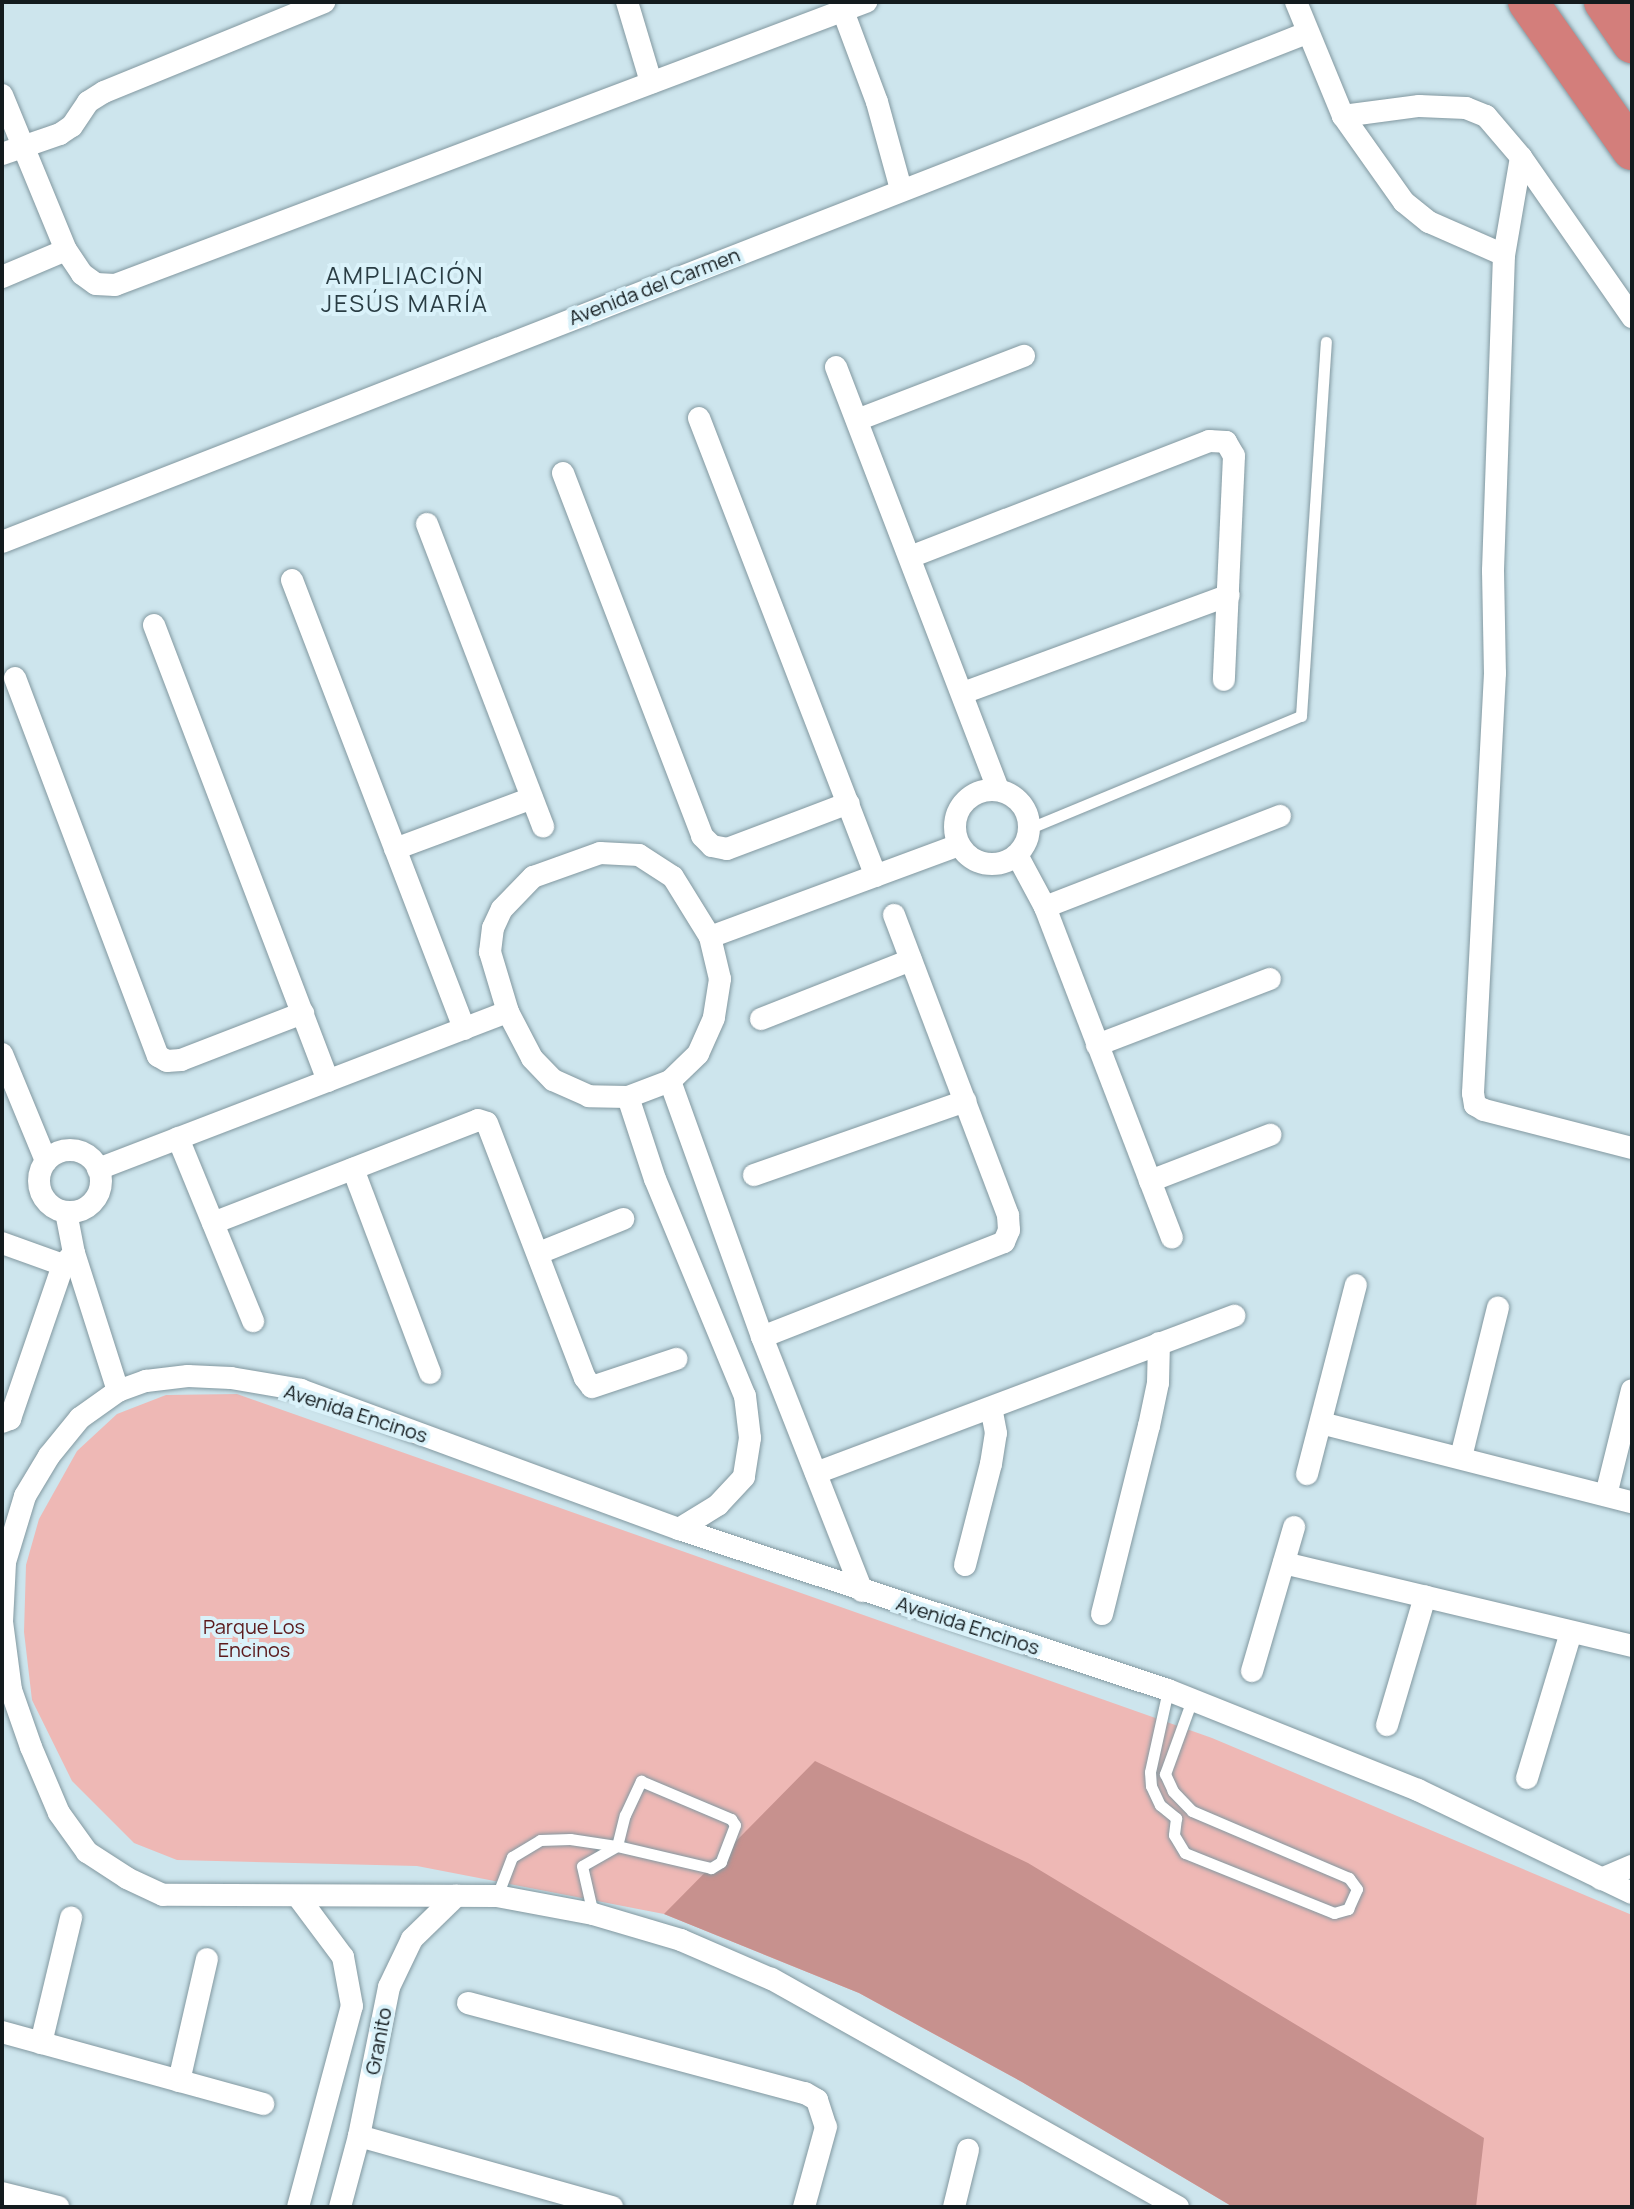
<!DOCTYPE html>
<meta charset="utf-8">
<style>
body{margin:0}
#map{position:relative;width:1634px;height:2209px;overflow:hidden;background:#cde5ed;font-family:Manrope,sans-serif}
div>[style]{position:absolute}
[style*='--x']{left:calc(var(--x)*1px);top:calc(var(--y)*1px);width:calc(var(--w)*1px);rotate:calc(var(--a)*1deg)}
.green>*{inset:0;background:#eeb8b5}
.forest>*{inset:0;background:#c7918e}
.roads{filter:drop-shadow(0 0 2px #8298a0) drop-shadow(0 0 2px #8298a0)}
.service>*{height:11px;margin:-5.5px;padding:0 5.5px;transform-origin:5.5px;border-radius:5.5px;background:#fff}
.minor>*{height:22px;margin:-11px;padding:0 11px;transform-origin:11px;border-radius:11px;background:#fff}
.minor>.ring{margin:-11px;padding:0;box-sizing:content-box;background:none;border:22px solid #fff;border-radius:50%}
.motorway>*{height:40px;margin:-20px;padding:0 20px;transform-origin:20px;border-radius:20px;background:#d37e7b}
span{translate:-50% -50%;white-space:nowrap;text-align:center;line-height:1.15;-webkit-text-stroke:8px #daf2fa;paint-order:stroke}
.street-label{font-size:20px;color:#131b1e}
.park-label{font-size:20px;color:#5b191b}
.quarter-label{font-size:24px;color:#2a3d44;letter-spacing:2px}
.frame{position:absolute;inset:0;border:4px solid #131b1e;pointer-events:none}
</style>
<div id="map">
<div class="green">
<div style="clip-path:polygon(237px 1394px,1212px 1738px,1632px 1915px,1632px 2207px,1233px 2207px,1022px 2082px,859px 1993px,664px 1914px,417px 1866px,177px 1860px,134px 1843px,72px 1781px,32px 1700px,24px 1632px,26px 1565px,39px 1519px,77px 1451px,117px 1414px,166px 1395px)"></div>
</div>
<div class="forest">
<div style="clip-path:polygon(815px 1761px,1028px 1863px,1484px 2138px,1476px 2207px,1233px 2207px,1022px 2082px,859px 1993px,664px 1914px)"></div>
</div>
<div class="roads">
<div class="service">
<div style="--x:1030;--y:828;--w:293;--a:-22.5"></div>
<div style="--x:1301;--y:716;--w:375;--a:-86.2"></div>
<div style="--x:1168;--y:1690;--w:84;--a:102.4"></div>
<div style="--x:1150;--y:1772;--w:14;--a:86"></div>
<div style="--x:1151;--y:1786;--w:21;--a:65"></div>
<div style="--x:1160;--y:1805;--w:21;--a:39"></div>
<div style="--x:641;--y:1781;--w:98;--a:22.9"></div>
<div style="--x:731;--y:1819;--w:7;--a:56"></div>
<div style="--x:735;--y:1825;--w:40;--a:111"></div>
<div style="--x:721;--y:1862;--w:12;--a:149"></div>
<div style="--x:711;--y:1868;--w:97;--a:-166.8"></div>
<div style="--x:617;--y:1846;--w:32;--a:-76"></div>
<div style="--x:625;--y:1815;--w:38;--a:-65"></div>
<div style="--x:1176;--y:1818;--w:17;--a:97"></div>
<div style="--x:1174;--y:1835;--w:21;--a:59"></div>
<div style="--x:1185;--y:1853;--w:161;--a:21.9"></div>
<div style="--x:1334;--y:1913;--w:15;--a:-16"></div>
<div style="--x:1348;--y:1909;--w:22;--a:-66"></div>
<div style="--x:1357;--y:1889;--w:14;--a:-126"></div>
<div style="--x:1349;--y:1878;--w:171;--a:-156.9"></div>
<div style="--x:1192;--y:1811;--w:28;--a:-134"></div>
<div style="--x:1173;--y:1791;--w:19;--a:-115"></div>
<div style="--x:1165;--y:1774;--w:79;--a:-70"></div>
<div style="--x:497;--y:1896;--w:42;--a:-69"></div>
<div style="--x:512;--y:1857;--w:33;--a:-31"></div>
<div style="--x:540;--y:1840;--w:30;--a:-2"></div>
<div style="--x:570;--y:1839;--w:48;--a:8.5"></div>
<div style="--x:617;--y:1846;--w:40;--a:150.3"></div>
<div style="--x:582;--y:1866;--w:49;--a:77.1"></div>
</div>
<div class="minor">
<div style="--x:627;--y:2;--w:84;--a:73.3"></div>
<div style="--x:1296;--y:2;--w:123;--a:67.6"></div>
<div style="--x:1343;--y:116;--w:105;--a:54.7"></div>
<div style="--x:1404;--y:202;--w:32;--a:39"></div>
<div style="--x:1429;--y:222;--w:82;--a:23.7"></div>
<div style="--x:843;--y:11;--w:97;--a:69.5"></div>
<div style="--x:877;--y:102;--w:90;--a:74.6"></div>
<div style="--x:2;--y:95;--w:168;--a:67.6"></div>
<div style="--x:66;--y:250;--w:29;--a:56"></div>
<div style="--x:82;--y:274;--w:17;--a:36"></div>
<div style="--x:96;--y:284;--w:19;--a:3"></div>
<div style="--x:115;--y:285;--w:803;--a:-20.65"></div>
<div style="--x:1343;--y:116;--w:77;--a:-7.5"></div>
<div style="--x:1419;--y:106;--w:47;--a:2.4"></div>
<div style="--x:1466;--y:108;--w:22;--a:22"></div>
<div style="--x:1486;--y:116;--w:54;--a:49.5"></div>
<div style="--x:1521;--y:157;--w:195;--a:55.2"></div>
<div style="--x:2;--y:154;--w:61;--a:-19"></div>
<div style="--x:60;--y:134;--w:14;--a:-34"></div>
<div style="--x:72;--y:126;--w:29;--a:-56"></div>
<div style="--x:88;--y:102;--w:19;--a:-32"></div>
<div style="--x:104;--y:92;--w:238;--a:-22.2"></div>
<div style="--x:1521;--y:157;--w:99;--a:99.8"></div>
<div style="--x:1504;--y:255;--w:316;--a:92"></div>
<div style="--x:1493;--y:571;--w:102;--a:88.9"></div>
<div style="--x:1495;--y:673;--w:421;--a:93"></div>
<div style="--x:1473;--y:1093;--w:12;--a:81"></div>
<div style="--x:1475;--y:1105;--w:10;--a:29"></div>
<div style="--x:1484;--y:1110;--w:153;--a:14.4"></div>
<div style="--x:2;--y:277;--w:69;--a:-22.9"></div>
<div style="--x:836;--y:367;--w:453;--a:69"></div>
<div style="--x:699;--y:418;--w:491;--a:68.9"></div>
<div style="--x:857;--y:420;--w:179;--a:-21"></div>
<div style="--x:563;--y:473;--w:389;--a:69"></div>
<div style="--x:702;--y:836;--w:14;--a:45"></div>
<div style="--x:712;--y:846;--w:15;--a:11"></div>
<div style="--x:727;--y:849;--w:130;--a:-20.7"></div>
<div style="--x:427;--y:524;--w:324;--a:69"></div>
<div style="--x:2;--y:542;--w:1401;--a:-21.31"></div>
<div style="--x:910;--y:557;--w:321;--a:-21.2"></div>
<div style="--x:1209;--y:441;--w:17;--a:3"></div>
<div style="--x:1226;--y:442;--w:16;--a:60"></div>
<div style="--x:1234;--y:456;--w:224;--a:92.6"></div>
<div style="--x:292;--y:580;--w:481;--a:69"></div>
<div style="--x:154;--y:625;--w:488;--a:69.1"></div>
<div style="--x:15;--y:678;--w:404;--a:69.3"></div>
<div style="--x:158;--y:1056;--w:10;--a:29"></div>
<div style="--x:167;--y:1061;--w:14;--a:-4"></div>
<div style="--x:181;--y:1060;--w:131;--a:-21.1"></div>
<div style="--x:963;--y:693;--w:283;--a:-20.2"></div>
<div class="ring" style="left:955px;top:790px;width:52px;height:52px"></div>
<div style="--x:395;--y:849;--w:146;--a:-20.4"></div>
<div style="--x:600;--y:853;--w:39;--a:3"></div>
<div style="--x:639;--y:855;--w:40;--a:32.9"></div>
<div style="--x:673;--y:877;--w:70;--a:58.3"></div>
<div style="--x:710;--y:937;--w:43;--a:76.6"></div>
<div style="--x:720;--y:979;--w:39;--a:99"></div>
<div style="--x:714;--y:1018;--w:39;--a:114"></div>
<div style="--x:698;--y:1054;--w:39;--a:136"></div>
<div style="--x:670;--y:1081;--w:45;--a:159.1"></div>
<div style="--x:628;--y:1097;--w:39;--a:-179"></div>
<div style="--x:589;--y:1096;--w:39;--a:-156"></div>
<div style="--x:553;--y:1080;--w:30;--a:-134"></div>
<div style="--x:532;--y:1058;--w:52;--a:-117.6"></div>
<div style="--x:508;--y:1012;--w:63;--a:-106.7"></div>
<div style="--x:490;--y:952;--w:24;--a:-83"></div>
<div style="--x:493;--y:928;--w:21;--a:-65"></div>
<div style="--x:502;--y:909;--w:45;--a:-45.9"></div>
<div style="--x:533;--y:877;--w:71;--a:-19.7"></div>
<div style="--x:1017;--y:855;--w:59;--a:61.7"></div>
<div style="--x:1045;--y:907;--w:354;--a:69"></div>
<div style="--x:1045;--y:907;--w:252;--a:-21.2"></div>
<div style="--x:710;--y:937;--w:265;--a:-20.3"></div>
<div style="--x:761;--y:1019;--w:161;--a:-21.5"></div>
<div style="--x:1097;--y:1045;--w:185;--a:-20.9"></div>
<div style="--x:2;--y:1054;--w:116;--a:67.6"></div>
<div style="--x:670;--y:1081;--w:272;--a:70.2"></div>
<div style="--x:762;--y:1337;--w:273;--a:68.5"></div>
<div style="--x:628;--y:1097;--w:86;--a:71.8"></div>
<div style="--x:655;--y:1179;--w:235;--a:67.5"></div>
<div style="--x:745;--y:1396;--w:42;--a:83.2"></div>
<div style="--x:750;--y:1438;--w:39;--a:99"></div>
<div style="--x:744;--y:1477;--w:38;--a:133"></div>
<div style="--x:718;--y:1505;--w:46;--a:148.4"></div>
<div style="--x:178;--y:1138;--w:198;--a:67.7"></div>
<div class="ring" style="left:39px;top:1150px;width:40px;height:40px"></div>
<div style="--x:98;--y:1169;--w:439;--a:-21"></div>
<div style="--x:353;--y:1169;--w:218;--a:69.3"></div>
<div style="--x:754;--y:1175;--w:224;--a:-19.3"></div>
<div style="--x:1150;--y:1181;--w:129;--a:-21"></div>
<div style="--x:66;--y:1212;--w:42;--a:79"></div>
<div style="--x:74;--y:1253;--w:145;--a:72.3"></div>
<div style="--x:213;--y:1223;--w:284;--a:-21.2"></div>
<div style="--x:478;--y:1120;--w:9;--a:18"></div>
<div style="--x:487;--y:1123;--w:273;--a:69"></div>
<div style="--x:585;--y:1378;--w:11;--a:52"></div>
<div style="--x:592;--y:1387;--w:89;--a:-18.4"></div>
<div style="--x:2;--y:1243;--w:65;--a:19.8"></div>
<div style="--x:539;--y:1253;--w:91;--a:-22"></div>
<div style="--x:762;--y:1337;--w:260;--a:-21.4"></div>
<div style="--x:1004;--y:1242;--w:13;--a:-67"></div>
<div style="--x:1009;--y:1230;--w:15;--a:-94"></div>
<div style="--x:1008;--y:1215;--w:321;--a:-110.8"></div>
<div style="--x:2;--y:1422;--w:9;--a:-21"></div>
<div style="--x:10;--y:1419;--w:163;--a:-71"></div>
<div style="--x:63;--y:1265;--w:16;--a:-47"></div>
<div style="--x:1321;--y:1423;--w:321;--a:14.3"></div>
<div style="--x:1461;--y:1457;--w:154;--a:-76.1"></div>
<div style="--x:816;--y:1473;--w:447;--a:-20.6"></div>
<div style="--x:1307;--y:1474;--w:195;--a:-75.5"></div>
<div style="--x:1606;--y:1495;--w:108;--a:-76.1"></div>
<div style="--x:1284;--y:1563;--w:358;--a:13.4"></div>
<div style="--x:965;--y:1565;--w:104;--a:-75.6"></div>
<div style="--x:991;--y:1464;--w:31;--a:-81"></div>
<div style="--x:996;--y:1433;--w:25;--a:-101"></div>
<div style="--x:1102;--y:1614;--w:194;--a:-76"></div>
<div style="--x:1149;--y:1426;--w:44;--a:-78.2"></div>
<div style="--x:1158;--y:1383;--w:40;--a:-88.6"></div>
<div style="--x:1252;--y:1671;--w:150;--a:-73.7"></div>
<div style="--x:1387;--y:1725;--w:134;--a:-73.5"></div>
<div style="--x:1527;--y:1778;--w:152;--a:-73.2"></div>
<div style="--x:1601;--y:1879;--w:34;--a:-23"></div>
<div style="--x:468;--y:2003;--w:349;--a:15"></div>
<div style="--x:805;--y:2093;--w:14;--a:30"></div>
<div style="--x:817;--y:2100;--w:28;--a:72"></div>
<div style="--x:826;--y:2127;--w:83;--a:105.4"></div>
<div style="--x:2;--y:2032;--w:271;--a:15.4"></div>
<div style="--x:41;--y:2043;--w:129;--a:-76.5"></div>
<div style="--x:179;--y:2081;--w:125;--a:-77.1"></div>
<div style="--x:359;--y:2136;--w:263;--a:15.7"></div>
<div style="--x:2;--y:2193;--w:58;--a:14"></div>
<div style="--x:298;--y:2207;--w:208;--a:-75"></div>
<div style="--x:352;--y:2006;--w:50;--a:-100.4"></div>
<div style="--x:343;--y:1957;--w:74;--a:-126.7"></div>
<div style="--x:340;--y:2207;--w:73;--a:-75"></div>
<div style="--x:359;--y:2136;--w:152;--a:-78.6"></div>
<div style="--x:389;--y:1987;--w:53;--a:-64.4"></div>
<div style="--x:412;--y:1939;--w:62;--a:-44.3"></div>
<div style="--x:954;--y:2207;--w:59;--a:-76.2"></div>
<div style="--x:1178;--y:2207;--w:467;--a:-150.7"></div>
<div style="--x:771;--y:1979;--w:98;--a:-156.6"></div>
<div style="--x:681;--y:1940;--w:92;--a:-163.5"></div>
<div style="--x:593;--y:1914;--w:98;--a:-169.4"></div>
<div style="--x:497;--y:1896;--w:334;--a:-179.8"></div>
<div style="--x:163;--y:1895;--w:40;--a:-155"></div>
<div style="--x:127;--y:1878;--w:48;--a:-147"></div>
<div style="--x:87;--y:1852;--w:48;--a:-125.7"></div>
<div style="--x:59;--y:1813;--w:72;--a:-113"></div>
<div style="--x:31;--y:1747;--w:60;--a:-109.3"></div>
<div style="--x:11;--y:1690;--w:69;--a:-97.5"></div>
<div style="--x:2;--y:1622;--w:60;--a:-87.1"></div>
<div style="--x:5;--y:1562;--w:69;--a:-73.1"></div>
<div style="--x:25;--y:1496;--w:47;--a:-59"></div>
<div style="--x:49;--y:1456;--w:49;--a:-50.8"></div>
<div style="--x:80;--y:1418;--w:47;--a:-35.4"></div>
<div style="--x:118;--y:1391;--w:30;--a:-20"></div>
<div style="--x:146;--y:1381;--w:42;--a:-6.8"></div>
<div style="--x:188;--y:1376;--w:43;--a:2.7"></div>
<div style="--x:231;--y:1378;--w:71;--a:9.7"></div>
<div style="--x:301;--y:1390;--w:403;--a:20.2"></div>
<div style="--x:679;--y:1529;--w:515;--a:18.22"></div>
<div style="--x:1168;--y:1690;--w:269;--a:21.8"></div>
<div style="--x:1418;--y:1790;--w:237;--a:25.7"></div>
</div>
<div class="motorway">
<div style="--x:1528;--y:2;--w:181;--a:54.9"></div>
<div style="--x:1604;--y:2;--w:50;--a:55.7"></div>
</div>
</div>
<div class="street-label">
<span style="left:654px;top:286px;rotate:-21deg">Avenida del Carmen</span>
<span style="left:356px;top:1413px;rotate:18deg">Avenida Encinos</span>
<span style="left:968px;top:1625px;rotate:18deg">Avenida Encinos</span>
<span style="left:378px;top:2041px;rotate:-79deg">Granito</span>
</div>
<div class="park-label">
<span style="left:254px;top:1638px">Parque Los<br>Encinos</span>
</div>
<div class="quarter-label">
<span style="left:405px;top:289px">AMPLIACIÓN<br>JESÚS MARÍA</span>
</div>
<div class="frame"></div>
</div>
